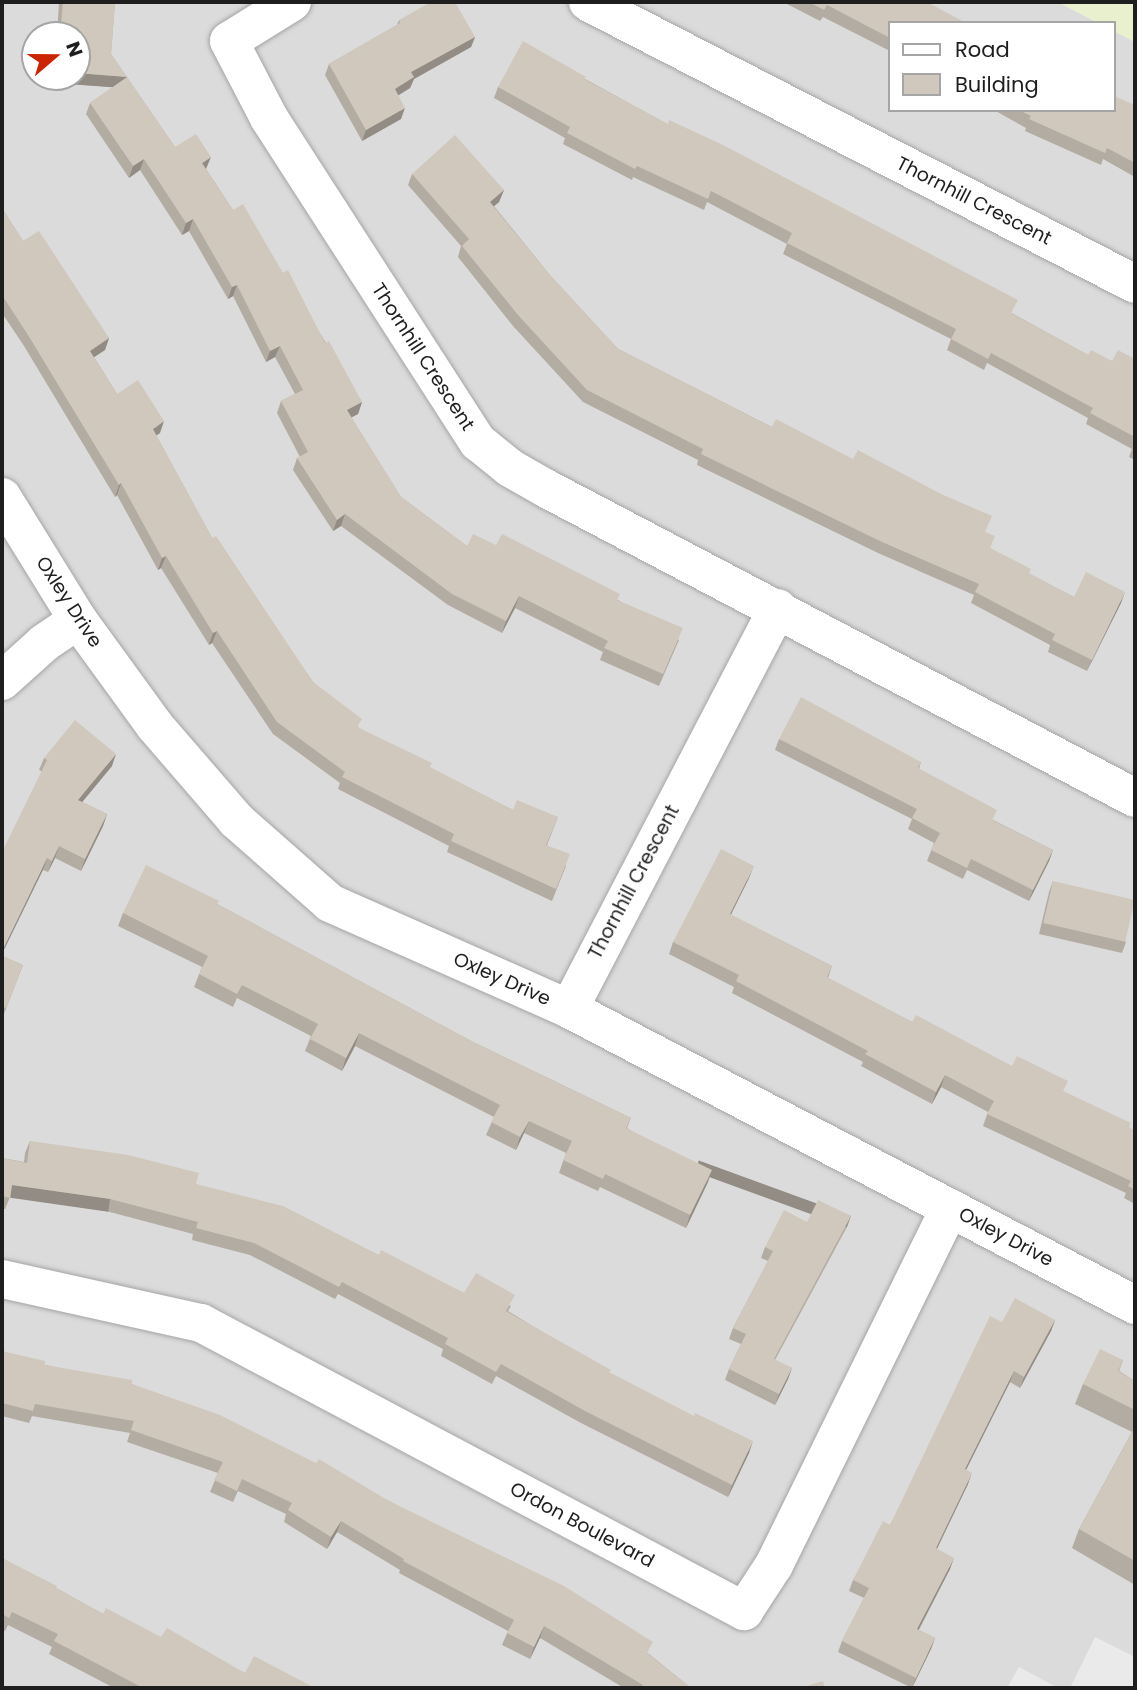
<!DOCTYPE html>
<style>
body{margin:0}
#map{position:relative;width:1137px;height:1690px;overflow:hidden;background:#f0eee3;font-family:Poppins,sans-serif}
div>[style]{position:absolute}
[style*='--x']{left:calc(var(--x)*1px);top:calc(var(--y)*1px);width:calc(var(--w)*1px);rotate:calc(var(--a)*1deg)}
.residential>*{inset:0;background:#dcdbdb}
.farmland>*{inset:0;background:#e8f0cd}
.parking>*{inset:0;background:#eaeaea}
.roads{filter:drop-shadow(0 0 2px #a5a5a5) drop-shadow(0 0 2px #a5a5a5)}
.minor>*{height:38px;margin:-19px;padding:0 19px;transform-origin:19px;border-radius:19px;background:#fff}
.wall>*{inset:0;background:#b3aca2}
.shaded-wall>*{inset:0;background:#928c84;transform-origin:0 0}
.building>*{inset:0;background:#d0c8bc;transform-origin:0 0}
span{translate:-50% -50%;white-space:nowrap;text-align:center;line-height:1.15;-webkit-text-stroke:6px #fff;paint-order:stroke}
.street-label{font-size:19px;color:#1e1e1e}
.frame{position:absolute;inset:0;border:4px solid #1e1e1e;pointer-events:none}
.legend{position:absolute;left:888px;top:21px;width:228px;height:91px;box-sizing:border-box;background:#fff;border:2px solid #a5a5a5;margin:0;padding:9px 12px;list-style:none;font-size:21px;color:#1e1e1e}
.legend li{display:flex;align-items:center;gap:14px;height:35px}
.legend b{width:35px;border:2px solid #a5a5a5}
.north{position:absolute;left:21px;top:21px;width:70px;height:70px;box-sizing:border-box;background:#fff;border:2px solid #a5a5a5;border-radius:50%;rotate:70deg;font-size:19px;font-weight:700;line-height:28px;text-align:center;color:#1e1e1e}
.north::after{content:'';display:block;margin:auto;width:24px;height:32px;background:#cc2300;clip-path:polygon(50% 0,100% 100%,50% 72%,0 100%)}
</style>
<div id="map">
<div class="residential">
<div style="clip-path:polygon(evenodd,2px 2px,1058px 2px,1098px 23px,890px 23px,890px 110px,1114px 110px,1114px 31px,1135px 42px,1135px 1688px,2px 1688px,2px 2px,35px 35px,77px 35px,77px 77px,35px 77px,35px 35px)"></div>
</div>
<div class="farmland">
<div style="clip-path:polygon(1058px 2px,1135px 2px,1135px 42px,1114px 31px,1114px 23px,1098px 23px)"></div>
</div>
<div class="parking">
<div style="clip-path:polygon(1095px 1637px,1135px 1657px,1135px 1688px,1070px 1688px)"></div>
<div style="clip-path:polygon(1019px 1667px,1058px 1688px,1007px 1688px)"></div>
</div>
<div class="roads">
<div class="minor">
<div style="--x:292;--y:2;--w:74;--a:148.2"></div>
<div style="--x:229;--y:41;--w:87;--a:62.5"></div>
<div style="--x:269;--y:118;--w:386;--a:57.2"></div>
<div style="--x:478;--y:442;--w:41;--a:39.1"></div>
<div style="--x:510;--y:468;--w:43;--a:29.6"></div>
<div style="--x:547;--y:489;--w:664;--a:27.72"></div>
<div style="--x:588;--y:2;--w:615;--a:27.27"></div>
<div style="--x:2;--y:497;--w:145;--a:58.3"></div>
<div style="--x:78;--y:620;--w:131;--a:54"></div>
<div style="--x:155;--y:726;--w:124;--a:49.2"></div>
<div style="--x:236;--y:820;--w:125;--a:41.4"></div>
<div style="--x:330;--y:903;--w:261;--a:23.9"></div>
<div style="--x:569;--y:1009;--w:639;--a:27.61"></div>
<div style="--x:2;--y:681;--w:57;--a:-42.1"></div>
<div style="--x:44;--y:643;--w:41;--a:-34.1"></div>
<div style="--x:569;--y:1009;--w:452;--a:-62.5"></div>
<div style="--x:2;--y:1279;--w:204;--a:12.5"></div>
<div style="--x:201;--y:1323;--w:615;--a:27.94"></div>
<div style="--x:744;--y:1611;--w:55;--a:-56.9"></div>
<div style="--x:774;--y:1565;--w:398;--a:-63.8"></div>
</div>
</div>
<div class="wall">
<div style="clip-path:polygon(59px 2px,115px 2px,111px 54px,175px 147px,206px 169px,233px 210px,283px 273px,362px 402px,358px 414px,351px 417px,401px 497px,467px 546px,496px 545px,618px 600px,679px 640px,659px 686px,600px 660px,603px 652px,515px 608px,502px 633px,448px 605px,341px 526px,333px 531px,293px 470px,297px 458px,300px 457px,277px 413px,281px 401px,295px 394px,275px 357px,266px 362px,233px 296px,228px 299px,189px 231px,182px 235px,140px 170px,129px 178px,86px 114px,90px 103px,113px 87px,54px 83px,54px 77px,77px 77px,77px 35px,57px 35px)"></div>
<div style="clip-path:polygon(783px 2px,927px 2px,890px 23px,890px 51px,823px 17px,820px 21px)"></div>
<div style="clip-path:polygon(399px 20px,475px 37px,471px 47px,414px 79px,410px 88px,398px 95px,401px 119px,362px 141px,325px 75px,329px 64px,397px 25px)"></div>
<div style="clip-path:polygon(585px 79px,1088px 355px,1112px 361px,1135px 359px,1135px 460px,1129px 457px,1132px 449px,1086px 424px,1088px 418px,987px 363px,984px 370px,947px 350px,951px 339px,783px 254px,787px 244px,707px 202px,704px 210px,633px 177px,632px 180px,563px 144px,565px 138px,494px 98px,498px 87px)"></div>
<div style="clip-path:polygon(1135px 105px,1135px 177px,1103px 159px,1101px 165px,1025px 131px,1026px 128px,994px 110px,1114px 110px)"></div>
<div style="clip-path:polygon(412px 174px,504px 190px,499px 202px,494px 206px,549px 274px,618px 349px,772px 427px,985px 533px,990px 548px,1029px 574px,1074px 597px,1121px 603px,1087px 671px,1048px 652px,1050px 645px,971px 603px,974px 595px,878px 553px,697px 465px,698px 460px,583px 402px,513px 326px,458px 257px,461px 246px,408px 185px)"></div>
<div style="clip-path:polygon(2px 208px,23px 241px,109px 338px,105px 350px,94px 357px,117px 394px,160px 433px,156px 435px,212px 538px,313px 682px,359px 728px,430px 768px,513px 810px,558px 817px,547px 845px,566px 866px,552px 901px,447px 852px,449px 846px,338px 789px,340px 783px,273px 734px,212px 643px,209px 645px,161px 568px,158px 570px,117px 495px,115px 497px,24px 346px,2px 313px)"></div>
<div style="clip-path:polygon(779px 739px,921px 762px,919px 769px,993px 820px,1053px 850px,1049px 861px,1029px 901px,967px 870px,963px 879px,927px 861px,934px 843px,908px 829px,912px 819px,775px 750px)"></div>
<div style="clip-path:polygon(44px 758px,112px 766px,82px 802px,107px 814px,103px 826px,81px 871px,55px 858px,48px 872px,43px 870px,41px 771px,39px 770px)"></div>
<div style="clip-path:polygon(749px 878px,731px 915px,832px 966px,828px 978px,912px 1022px,1012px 1066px,1064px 1092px,1135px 1131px,1135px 1204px,1124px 1198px,1126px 1193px,983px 1126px,988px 1112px,941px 1087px,932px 1104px,861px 1066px,863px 1062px,732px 993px,734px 987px,669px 954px,673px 942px)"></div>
<div style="clip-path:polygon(1053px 881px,1126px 942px,1122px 953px,1039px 934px,1049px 892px)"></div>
<div style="clip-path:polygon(217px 904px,473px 1042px,631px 1118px,627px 1128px,708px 1182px,686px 1228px,600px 1187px,598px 1191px,559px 1173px,566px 1153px,524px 1133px,516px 1150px,486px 1135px,494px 1117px,355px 1046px,342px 1071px,305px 1051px,311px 1036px,237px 998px,233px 1007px,194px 987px,202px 967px,118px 926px,123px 913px)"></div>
<div style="clip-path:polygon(2px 956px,23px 965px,2px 1019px)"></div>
<div style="clip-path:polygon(30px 1141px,196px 1184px,379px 1255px,464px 1293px,511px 1306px,508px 1311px,610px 1373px,749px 1453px,728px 1497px,581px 1423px,496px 1376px,492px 1384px,441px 1356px,443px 1349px,338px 1294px,335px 1299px,250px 1255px,192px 1240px,193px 1234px,106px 1211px,10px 1197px,5px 1209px,2px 1209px,2px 1158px,24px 1162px,25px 1153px)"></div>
<div style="clip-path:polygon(807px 1222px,847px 1227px,775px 1360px,792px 1368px,788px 1379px,775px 1405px,725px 1380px,729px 1369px,741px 1344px,729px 1339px,733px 1328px,768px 1261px,761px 1258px,765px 1247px)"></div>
<div style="clip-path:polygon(1055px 1320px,1051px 1331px,1020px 1388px,1010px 1382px,966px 1470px,968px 1484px,937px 1549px,950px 1569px,919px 1630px,935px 1638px,931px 1649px,912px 1688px,838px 1652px,842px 1641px,864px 1598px,849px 1591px,853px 1580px,890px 1525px,1002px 1322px)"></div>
<div style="clip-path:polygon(2px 1351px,45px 1365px,132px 1384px,389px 1501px,649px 1654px,691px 1688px,624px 1688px,540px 1638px,530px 1659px,502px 1645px,508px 1631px,399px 1573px,400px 1570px,337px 1532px,327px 1549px,284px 1522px,286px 1514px,238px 1491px,233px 1502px,210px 1492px,218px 1473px,127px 1442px,130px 1433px,32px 1416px,29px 1423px,2px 1416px)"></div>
<div style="clip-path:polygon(1123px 1360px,1119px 1371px,1135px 1381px,1135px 1585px,1072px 1548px,1079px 1529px,1132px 1432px,1075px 1404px,1083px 1384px)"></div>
<div style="clip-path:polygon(2px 1558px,103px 1614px,245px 1673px,315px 1688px,114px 1688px,49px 1654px,52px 1647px,8px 1625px,5px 1631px,2px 1630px)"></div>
</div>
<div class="shaded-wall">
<div style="clip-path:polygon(475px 37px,471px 47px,414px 79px,410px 88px,391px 100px,395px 89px,411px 72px)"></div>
<div style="clip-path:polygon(77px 73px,127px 77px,123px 88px,54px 83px,56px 77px,77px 77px)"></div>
<div style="clip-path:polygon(405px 108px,401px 119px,362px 141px,366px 130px)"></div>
<div style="clip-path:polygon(211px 157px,206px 169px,198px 174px,202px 163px)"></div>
<div style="clip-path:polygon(144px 159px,140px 170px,129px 178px,133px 166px)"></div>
<div style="clip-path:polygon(504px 190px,499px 202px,486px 213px,490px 202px)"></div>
<div style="clip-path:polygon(193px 219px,189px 231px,182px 235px,186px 223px)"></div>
<div style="clip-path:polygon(237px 285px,233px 296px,228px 299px,232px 287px)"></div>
<div style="clip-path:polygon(109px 338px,105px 350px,85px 363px,90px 351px)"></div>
<div style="clip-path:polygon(280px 346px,275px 357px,266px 362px,270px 351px)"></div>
<div style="clip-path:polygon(362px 402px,358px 414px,343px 422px,347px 410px)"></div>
<div style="clip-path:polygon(164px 421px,160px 433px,148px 441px,153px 429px)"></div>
<div style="clip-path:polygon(121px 483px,117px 495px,115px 497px,119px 485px)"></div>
<div style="clip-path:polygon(345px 514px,341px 526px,333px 531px,337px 520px)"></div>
<div style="clip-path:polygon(166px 556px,161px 568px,158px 570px,162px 558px)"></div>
<div style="clip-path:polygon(1125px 592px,1121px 603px,1087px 671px,1092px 660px)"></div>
<div style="clip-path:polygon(519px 596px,515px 608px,502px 633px,506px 621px)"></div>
<div style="clip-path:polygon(217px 631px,212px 643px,209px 645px,213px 633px)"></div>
<div style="clip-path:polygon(116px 754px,112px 766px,74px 812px,78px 800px)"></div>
<div style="clip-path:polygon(107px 814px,103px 826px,81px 871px,85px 859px)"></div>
<div style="clip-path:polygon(59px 846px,55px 858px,48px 872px,52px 861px)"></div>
<div style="clip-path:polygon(1053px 850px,1049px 861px,1029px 901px,1033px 890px)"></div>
<div style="clip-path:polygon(47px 858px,43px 870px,2px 954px,2px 951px)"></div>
<div style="clip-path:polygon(754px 866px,749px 878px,725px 926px,730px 914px)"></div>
<div style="clip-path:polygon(359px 1033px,355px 1046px,342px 1071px,346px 1058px)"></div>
<div style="clip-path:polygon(945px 1075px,941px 1087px,932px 1104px,936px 1092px)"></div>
<div style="clip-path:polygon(529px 1121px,524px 1133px,516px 1150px,520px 1137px)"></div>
<div style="clip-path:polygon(712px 1170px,708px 1182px,686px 1228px,690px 1215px)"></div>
<div style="left:12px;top:1185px;width:99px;height:13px;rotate:8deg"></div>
<div style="left:851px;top:1216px;width:12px;height:162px;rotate:110deg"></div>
<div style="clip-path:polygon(1055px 1320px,1051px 1331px,1020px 1388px,1024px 1377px)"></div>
<div style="clip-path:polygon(792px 1368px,788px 1379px,775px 1405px,779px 1394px)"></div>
<div style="clip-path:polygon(1014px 1371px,1010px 1382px,961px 1480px,965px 1469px)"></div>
<div style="clip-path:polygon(753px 1441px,749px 1453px,728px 1497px,732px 1485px)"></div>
<div style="clip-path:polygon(972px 1473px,968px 1484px,932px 1559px,936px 1548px)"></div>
<div style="clip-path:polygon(341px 1521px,337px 1532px,327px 1549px,331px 1537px)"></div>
<div style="clip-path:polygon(954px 1558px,950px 1569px,913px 1640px,917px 1629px)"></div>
<div style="clip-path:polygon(544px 1626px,540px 1638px,530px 1659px,534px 1647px)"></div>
<div style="clip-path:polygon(935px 1638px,931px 1649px,912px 1688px,916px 1678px)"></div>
</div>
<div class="building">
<div style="clip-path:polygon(63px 2px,115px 2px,111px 54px,127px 77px,77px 73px,77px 35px,60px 35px)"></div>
<div style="clip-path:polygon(431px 2px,455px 2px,475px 37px,411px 72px,414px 77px,395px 89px,405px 108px,366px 130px,329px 64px,400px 23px,399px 20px)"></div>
<div style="clip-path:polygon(809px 2px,927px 2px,966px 23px,890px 23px,890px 38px,827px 5px,824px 10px)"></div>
<div style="clip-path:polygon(523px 41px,586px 77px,584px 79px,668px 124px,669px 120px,721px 144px,1018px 300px,1011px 313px,1088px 355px,1091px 350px,1112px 361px,1118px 350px,1135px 359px,1135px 437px,1090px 413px,1093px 408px,991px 353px,988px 359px,951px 339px,956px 329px,787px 243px,792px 233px,711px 191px,708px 199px,637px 166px,635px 169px,567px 133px,570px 127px,498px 87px)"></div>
<div style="clip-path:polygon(127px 77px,175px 147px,196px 134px,211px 157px,202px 163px,233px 210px,243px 204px,283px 273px,288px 270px,325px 343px,329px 341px,362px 402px,347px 410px,401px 497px,467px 546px,473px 534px,496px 545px,502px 534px,620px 594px,617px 600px,683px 628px,663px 674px,604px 648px,608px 641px,519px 596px,506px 621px,452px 594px,345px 514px,337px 520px,297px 458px,308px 452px,281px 401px,303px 390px,280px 346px,270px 351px,237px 285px,232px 287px,193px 219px,186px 223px,144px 159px,133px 166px,90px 103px)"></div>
<div style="clip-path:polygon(1114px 96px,1135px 105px,1135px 163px,1107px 148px,1105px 153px,1029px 119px,1031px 116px,1019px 110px,1114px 110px)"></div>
<div style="clip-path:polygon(455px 135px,504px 190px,490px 202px,549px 274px,618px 349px,772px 427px,776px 419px,853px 459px,858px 450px,941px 494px,992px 516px,985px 532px,995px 536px,990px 548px,1031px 569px,1029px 573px,1074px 597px,1086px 572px,1125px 592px,1092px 660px,1052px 640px,1055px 634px,975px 592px,979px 584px,882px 542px,701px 454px,703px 449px,587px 390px,518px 315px,462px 246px,469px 239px,412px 174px)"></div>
<div style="clip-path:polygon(2px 208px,23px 241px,39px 231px,109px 338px,90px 351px,117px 394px,138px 380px,164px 421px,153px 429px,212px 538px,216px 536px,313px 682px,362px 719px,357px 727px,432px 763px,430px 767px,513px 810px,517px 800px,558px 817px,546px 845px,570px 854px,556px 889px,451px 841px,454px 834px,342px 777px,345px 772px,277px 722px,217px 631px,213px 633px,166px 556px,162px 558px,121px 483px,119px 485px,28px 335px,2px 295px)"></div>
<div style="clip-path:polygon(801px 697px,921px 762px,918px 768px,997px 810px,992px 820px,1053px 850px,1033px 890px,971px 859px,967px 868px,931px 850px,940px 833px,912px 818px,917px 809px,779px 739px)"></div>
<div style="clip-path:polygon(75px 720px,116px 754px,78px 800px,107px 814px,85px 859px,59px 846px,52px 861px,47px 858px,2px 951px,2px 852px,47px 760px,44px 758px)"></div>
<div style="clip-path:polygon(721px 849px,754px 866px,730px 914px,832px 966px,827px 977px,912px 1022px,916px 1015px,1012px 1066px,1017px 1056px,1068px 1081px,1063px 1091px,1131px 1123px,1129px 1127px,1135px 1131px,1135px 1190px,1128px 1186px,1131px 1181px,987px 1114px,994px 1101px,945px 1075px,936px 1092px,865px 1054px,868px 1051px,736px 981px,739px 975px,673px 942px)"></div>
<div style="clip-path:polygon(146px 865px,219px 901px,217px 904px,473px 1042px,631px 1118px,626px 1128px,712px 1170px,690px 1215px,605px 1174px,603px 1179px,563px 1160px,572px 1141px,529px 1121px,520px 1137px,491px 1122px,500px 1105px,359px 1033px,346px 1058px,310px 1039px,318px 1024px,242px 985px,237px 994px,199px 974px,208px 956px,123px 913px)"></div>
<div style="left:1053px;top:881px;width:84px;height:43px;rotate:13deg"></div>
<div style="clip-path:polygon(2px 956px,23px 965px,6px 1008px,2px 1007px)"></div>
<div style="clip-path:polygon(30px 1141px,128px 1155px,199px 1173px,196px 1184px,283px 1206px,379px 1255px,381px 1250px,464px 1293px,476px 1273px,515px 1295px,506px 1311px,611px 1370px,609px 1372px,694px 1416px,695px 1413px,753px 1441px,732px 1485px,585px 1411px,501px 1364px,496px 1372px,445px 1344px,448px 1338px,342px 1282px,339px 1287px,254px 1243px,196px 1228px,198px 1222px,110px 1199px,12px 1185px,10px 1198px,2px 1196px,2px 1158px,27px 1163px)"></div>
<div style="clip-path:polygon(818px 1200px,851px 1216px,774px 1359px,792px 1368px,779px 1394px,729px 1369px,746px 1334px,733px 1328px,773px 1251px,765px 1247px,784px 1210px,807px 1222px)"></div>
<div style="clip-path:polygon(1015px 1298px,1055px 1320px,1024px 1377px,1014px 1371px,965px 1469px,972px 1473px,936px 1548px,954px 1558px,917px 1629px,935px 1638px,916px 1678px,842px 1641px,869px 1588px,853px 1580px,883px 1521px,890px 1525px,990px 1316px,1002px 1322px)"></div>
<div style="clip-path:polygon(1100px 1349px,1123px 1360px,1118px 1371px,1135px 1381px,1135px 1410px,1083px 1384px)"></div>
<div style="clip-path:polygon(2px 1351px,45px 1361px,45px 1365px,132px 1380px,132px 1384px,220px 1415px,316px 1463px,319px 1459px,389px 1501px,564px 1586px,653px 1642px,647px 1653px,691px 1688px,641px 1688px,643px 1685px,544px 1626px,534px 1647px,507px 1633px,514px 1620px,403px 1561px,404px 1559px,341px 1521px,331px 1537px,288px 1510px,292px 1503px,242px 1479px,237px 1491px,214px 1480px,223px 1462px,131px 1430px,134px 1421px,35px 1404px,33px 1411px,2px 1403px)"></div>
<div style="clip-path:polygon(1135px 1427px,1135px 1561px,1079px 1529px)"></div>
<div style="clip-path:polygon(2px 1558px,57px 1586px,56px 1588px,103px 1614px,106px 1608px,161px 1637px,167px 1628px,245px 1673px,254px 1656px,315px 1688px,143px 1688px,54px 1641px,58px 1634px,12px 1612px,9px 1618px,2px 1614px)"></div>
<div style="clip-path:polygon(823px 1681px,825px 1688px,800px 1688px)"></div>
</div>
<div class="street-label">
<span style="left:974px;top:201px;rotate:27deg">Thornhill Crescent</span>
<span style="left:423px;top:357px;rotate:57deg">Thornhill Crescent</span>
<span style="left:69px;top:602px;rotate:57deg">Oxley Drive</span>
<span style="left:634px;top:882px;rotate:-62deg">Thornhill Crescent</span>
<span style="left:502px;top:979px;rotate:24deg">Oxley Drive</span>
<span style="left:1006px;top:1237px;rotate:28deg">Oxley Drive</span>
<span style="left:582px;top:1525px;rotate:28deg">Ordon Boulevard</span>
</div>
<div class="frame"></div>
<ul class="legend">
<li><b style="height:9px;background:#fff"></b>Road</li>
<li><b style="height:19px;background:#d0c8bc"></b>Building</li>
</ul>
<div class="north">N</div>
</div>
